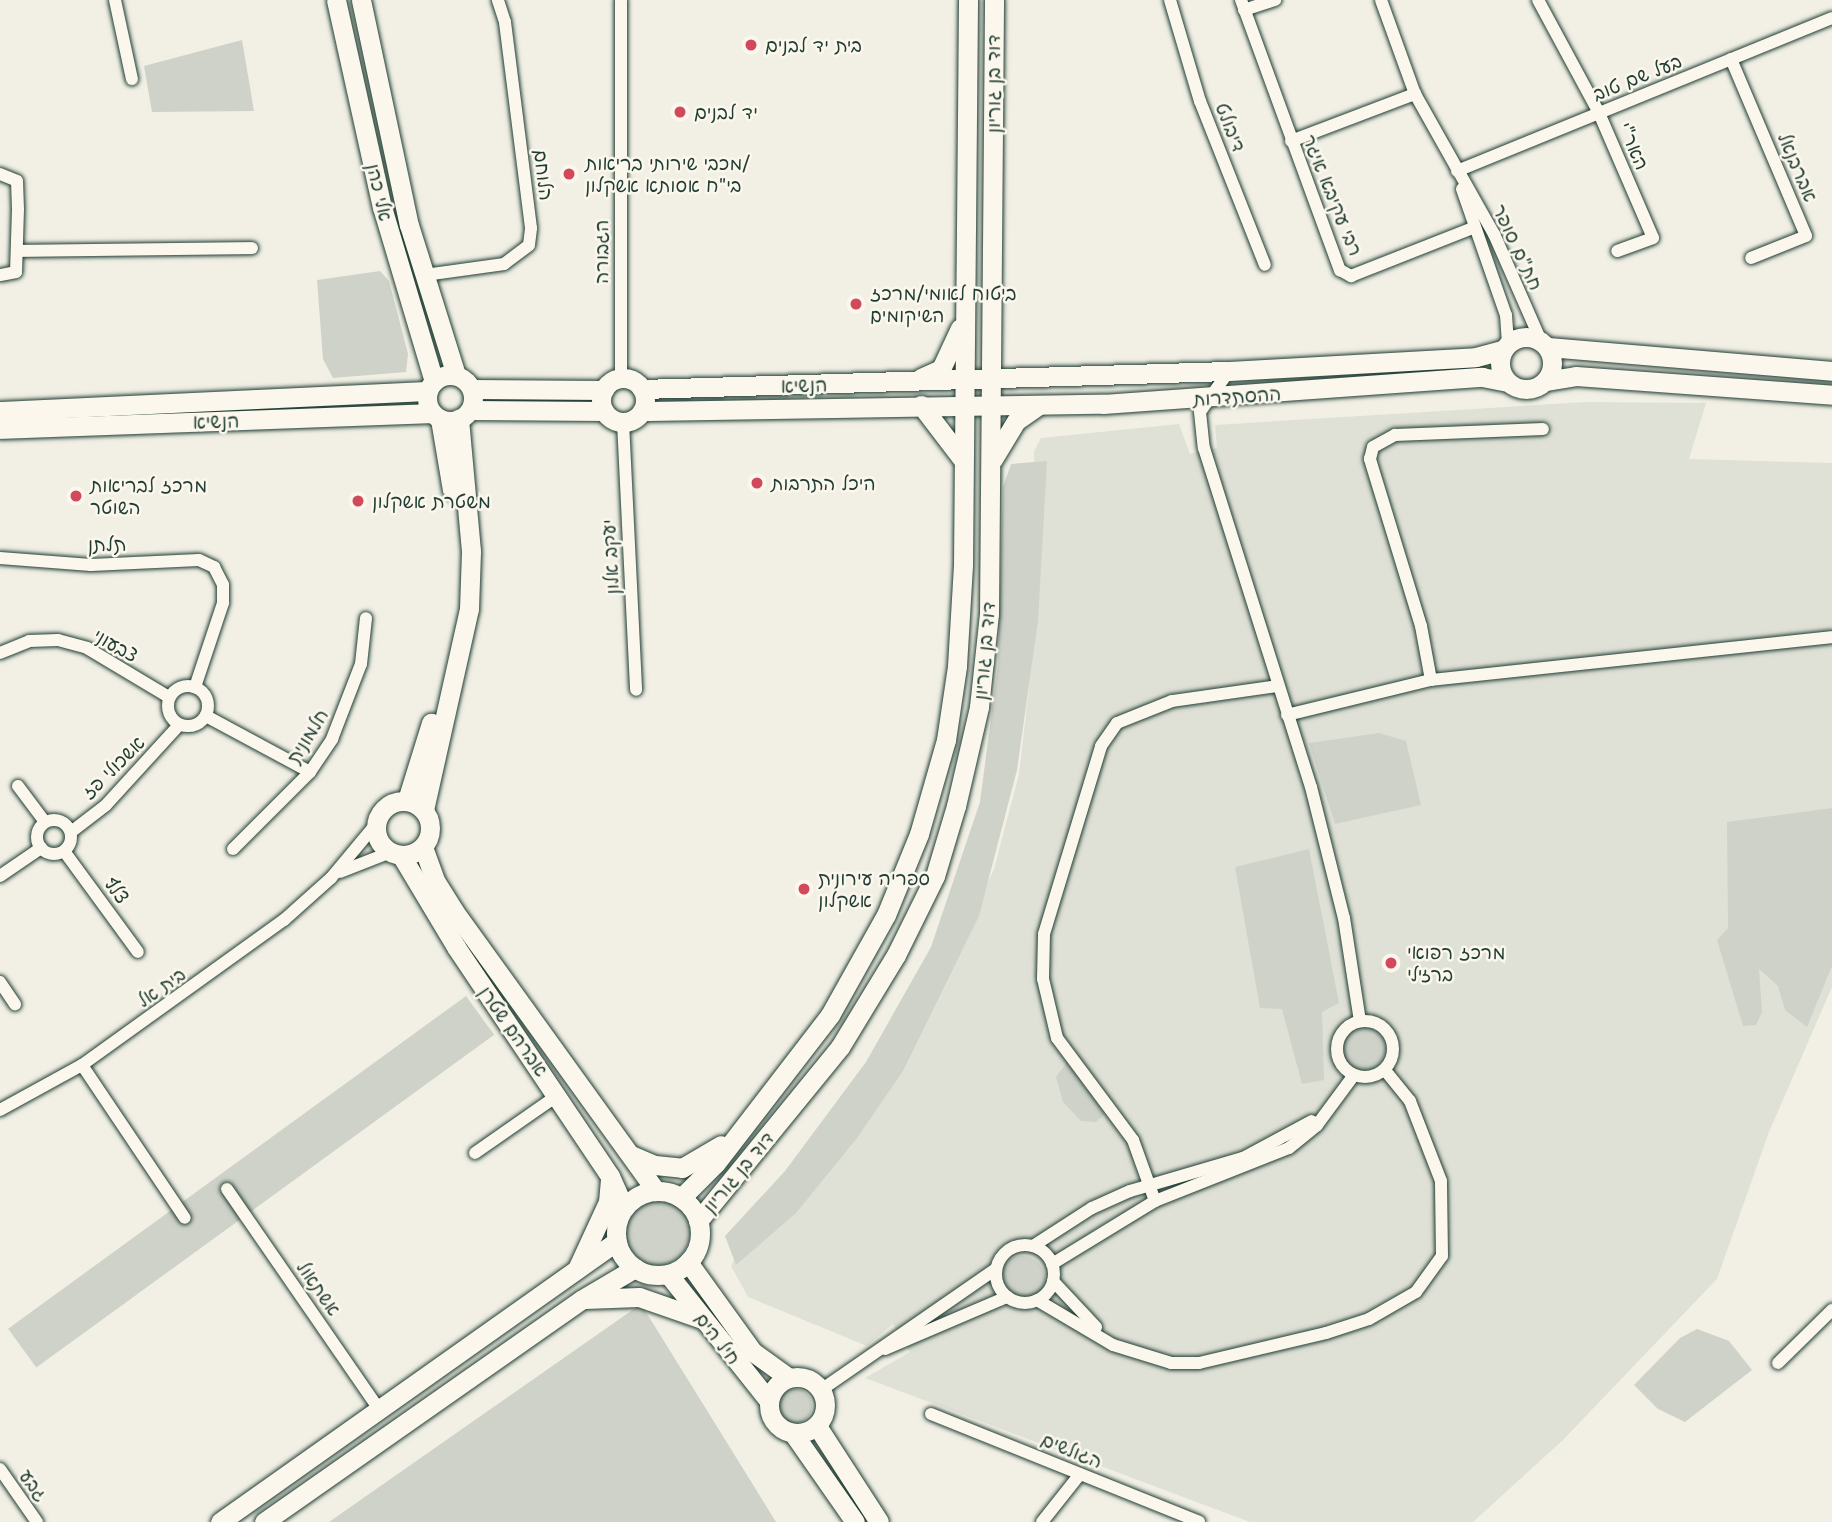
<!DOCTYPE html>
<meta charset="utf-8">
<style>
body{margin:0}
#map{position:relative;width:1832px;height:1522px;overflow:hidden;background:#f2f0e5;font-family:"Playpen Sans","Playpen Sans Hebrew",sans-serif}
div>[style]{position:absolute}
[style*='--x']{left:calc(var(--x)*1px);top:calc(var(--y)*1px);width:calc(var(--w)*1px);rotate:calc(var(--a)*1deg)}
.built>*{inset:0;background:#e0e1d6}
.green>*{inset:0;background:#cfd2c8;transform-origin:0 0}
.round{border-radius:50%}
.roads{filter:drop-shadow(0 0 2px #1f3d34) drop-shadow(0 0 2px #1f3d34)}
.street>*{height:12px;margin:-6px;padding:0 6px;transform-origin:6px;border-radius:6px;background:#fbf7ec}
.street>.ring{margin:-6px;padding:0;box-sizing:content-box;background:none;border:12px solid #fbf7ec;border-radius:50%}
.secondary>*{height:19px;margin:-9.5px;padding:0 9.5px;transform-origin:9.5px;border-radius:9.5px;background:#fbf7ec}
.secondary>.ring{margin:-9.5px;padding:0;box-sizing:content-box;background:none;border:19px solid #fbf7ec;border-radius:50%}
.dots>*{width:19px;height:19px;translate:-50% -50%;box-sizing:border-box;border:4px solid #fbf7ec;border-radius:50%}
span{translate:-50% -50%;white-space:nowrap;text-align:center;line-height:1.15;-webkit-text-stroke:5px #fbf7ec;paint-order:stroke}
.poi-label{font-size:19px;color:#1f3d34}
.left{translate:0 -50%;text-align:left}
.street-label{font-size:19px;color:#1f3d34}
</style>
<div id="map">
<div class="built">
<div style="clip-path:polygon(1585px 402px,1706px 403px,1689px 459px,1832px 463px,1832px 987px,1769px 1132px,1717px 1279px,1562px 1441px,1473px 1522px,1250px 1522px,865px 1378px,910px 1352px,893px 1324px,867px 1346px,748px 1297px,731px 1266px,740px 1247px,962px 939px,994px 869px,1019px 774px,1032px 661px,1034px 451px,1041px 438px,1179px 424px,1190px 454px,1217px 448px,1215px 425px)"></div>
</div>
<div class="green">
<div style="clip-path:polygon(242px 40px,254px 111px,152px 112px,144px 66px)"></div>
<div style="clip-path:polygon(380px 271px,389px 281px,408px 354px,406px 372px,333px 378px,323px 359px,317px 280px)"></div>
<div style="clip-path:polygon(1047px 461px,1038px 621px,1017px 770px,979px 916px,903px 1071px,857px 1138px,796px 1213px,736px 1265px,725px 1236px,785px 1171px,866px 1062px,931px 947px,980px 802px,998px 664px,1003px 487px,1011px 464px)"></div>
<div style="clip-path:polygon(1379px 733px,1406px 741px,1421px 805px,1335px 824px,1309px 743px)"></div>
<div style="clip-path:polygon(1832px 808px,1832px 966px,1807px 1027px,1785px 1010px,1778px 986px,1759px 969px,1762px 1012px,1756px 1025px,1743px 1026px,1717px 940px,1728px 928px,1727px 822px)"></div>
<div style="clip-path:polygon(1309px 849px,1339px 1003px,1322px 1012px,1324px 1080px,1302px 1084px,1282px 1009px,1260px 1008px,1235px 867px)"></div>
<div style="left:466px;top:996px;width:48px;height:566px;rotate:54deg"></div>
<div class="round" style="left:1343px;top:1028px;width:42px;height:42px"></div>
<div style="clip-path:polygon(1067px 1062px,1105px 1114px,1096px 1122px,1081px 1121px,1063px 1102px,1056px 1077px)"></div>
<div class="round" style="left:622px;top:1198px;width:68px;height:68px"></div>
<div class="round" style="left:999px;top:1256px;width:46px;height:46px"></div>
<div style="clip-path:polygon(641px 1304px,776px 1522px,329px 1522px)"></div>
<div style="clip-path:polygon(1697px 1329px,1729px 1341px,1752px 1370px,1685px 1422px,1658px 1409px,1634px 1385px,1680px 1338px)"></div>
<div class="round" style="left:778px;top:1389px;width:34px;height:34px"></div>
</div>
<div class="roads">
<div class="street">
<div style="--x:115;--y:0;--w:81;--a:77.9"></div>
<div style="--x:1170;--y:0;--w:105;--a:73.5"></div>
<div style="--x:1200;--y:101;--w:176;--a:68.4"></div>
<div style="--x:1241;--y:0;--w:288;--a:69.9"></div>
<div style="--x:1340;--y:270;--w:13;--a:29"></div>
<div style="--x:1351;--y:276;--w:131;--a:-21.5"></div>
<div style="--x:1381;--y:0;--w:100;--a:70.1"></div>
<div style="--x:1415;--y:94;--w:161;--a:60.6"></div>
<div style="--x:1494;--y:234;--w:117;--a:66.3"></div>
<div style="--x:1538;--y:0;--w:128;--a:61.6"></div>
<div style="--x:1599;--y:113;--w:136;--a:66.6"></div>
<div style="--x:1653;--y:238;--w:38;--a:160"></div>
<div style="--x:1244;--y:10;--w:33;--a:-18"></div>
<div style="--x:1731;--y:59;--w:192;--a:67"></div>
<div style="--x:1806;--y:236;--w:59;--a:158.2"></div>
<div style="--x:1291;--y:141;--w:133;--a:-20.8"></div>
<div style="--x:1457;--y:171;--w:405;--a:-22.2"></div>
<div style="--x:0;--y:174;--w:18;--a:22"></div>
<div style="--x:17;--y:181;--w:28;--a:88"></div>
<div style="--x:18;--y:209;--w:63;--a:91.8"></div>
<div style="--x:16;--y:272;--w:16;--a:169"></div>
<div style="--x:1462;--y:189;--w:133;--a:70.8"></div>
<div style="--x:1506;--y:315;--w:28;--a:86"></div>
<div style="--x:17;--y:251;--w:235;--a:-0.7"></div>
<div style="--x:425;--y:275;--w:80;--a:-7.9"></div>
<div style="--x:504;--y:264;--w:31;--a:-37"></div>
<div style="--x:529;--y:245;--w:17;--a:-83"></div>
<div style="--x:531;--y:228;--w:208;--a:-97.2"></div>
<div style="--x:505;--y:22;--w:23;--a:-108"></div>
<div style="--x:1229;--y:371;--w:50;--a:125.3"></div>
<div style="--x:1200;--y:412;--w:36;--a:84"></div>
<div style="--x:1204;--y:448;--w:355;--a:72.5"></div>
<div style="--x:1311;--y:787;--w:135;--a:75.9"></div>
<div style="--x:1344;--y:918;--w:104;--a:81.2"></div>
<div style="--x:621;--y:378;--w:378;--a:-90"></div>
<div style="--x:623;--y:422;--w:268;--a:87.2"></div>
<div style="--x:0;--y:558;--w:91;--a:4.4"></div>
<div style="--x:91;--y:565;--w:108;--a:-2.7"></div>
<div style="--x:199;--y:560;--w:17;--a:25"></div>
<div style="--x:214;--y:567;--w:20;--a:63"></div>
<div style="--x:223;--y:585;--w:18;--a:90"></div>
<div style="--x:223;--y:603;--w:89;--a:108.4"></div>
<div style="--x:0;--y:653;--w:31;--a:-22"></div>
<div style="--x:29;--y:641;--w:29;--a:-2"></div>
<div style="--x:58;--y:640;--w:30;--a:15"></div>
<div style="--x:87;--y:648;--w:96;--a:30.9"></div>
<div style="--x:1431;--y:680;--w:55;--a:-100.5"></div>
<div style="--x:1421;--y:626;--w:175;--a:-107"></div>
<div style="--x:1370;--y:459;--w:12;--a:-76"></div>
<div style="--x:1373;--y:447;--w:25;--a:-29"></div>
<div style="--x:1395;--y:435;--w:148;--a:-2.3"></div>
<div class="ring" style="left:168px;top:686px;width:28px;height:28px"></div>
<div style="--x:1287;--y:715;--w:148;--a:-13.7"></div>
<div style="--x:1431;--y:680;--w:403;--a:-6.1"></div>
<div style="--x:206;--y:716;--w:118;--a:28.3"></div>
<div style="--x:18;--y:786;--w:45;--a:53.1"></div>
<div class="ring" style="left:37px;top:820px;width:22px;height:22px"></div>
<div style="--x:71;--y:832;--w:44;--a:-37.6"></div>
<div style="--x:106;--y:805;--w:108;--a:-47.6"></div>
<div style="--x:233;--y:849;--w:109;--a:-45"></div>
<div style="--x:310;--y:772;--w:40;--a:-56"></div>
<div style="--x:332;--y:739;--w:80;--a:-68.9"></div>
<div style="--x:361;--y:664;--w:46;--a:-83.8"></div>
<div style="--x:64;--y:851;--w:125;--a:53.8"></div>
<div style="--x:340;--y:872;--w:55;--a:-21.4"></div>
<div style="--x:0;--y:876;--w:50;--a:-34.3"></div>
<div style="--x:0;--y:982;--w:27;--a:56"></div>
<div class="ring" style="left:1337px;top:1021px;width:44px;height:44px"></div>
<div style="--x:82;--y:1065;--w:184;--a:56.1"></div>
<div style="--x:0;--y:1110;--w:94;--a:-28.8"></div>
<div style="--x:82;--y:1065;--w:249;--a:-35.7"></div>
<div style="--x:284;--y:920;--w:63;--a:-41.8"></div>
<div style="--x:331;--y:878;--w:70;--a:-50.2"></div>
<div style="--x:475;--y:1153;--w:101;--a:-34.9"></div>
<div style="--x:227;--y:1189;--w:267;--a:55.4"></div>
<div style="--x:1155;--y:1201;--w:65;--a:-109.8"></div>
<div style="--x:1133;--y:1140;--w:127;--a:-126.7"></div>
<div style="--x:1057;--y:1038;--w:61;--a:-103.3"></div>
<div style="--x:1043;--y:979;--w:45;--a:-88.7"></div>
<div style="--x:1044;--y:934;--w:196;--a:-73.1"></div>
<div style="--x:1101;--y:746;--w:28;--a:-55"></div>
<div style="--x:1117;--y:723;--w:59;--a:-21.8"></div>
<div style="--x:1172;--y:701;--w:107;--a:-8.1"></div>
<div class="ring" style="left:996px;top:1245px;width:46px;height:46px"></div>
<div style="--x:1033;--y:1246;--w:70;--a:-32.8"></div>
<div style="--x:1092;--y:1208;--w:42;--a:-24.1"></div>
<div style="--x:1130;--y:1191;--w:118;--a:-16.3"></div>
<div style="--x:1243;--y:1158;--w:78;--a:-28.2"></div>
<div style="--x:1052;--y:1264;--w:121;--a:-31.5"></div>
<div style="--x:1155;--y:1201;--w:144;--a:-21.6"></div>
<div style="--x:1289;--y:1148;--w:36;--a:-39"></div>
<div style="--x:1317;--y:1125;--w:62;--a:-53.5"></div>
<div style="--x:1053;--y:1281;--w:63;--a:46.9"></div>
<div style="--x:1037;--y:1300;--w:88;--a:30.6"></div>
<div style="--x:1113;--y:1345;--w:61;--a:17.2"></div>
<div style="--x:1171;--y:1363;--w:28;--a:0"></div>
<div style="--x:1199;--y:1363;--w:130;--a:-13.3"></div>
<div style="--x:1326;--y:1333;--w:45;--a:-18"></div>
<div style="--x:1369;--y:1319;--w:54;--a:-29.9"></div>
<div style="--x:1416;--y:1292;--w:44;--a:-54.2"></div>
<div style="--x:1442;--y:1256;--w:75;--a:-90.8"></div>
<div style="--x:1441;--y:1181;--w:86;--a:-111.2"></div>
<div style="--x:1410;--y:1101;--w:40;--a:-129"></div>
<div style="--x:885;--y:1349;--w:133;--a:-23.1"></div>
<div style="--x:1778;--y:1363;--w:76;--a:-44.5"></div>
<div style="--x:821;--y:1390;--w:213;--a:-34.7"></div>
<div style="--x:931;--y:1414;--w:289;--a:21.9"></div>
<div style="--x:0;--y:1469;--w:65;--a:55.1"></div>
<div style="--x:1042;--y:1522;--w:61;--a:-51.6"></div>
</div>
<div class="secondary">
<div style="--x:336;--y:0;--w:212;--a:77.5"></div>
<div style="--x:382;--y:207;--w:182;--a:73.4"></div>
<div style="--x:361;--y:0;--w:230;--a:78"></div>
<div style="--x:409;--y:225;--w:157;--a:72.6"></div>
<div class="ring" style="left:1500px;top:337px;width:33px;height:33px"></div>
<div style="--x:1548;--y:347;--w:285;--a:4.8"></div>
<div class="ring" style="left:427px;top:375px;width:27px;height:27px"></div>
<div class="ring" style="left:601px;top:378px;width:25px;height:25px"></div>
<div style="--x:921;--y:378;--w:22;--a:-24"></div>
<div style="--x:941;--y:369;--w:45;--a:-65.1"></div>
<div style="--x:1545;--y:381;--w:31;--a:-9"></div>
<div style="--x:1576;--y:376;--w:257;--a:4.2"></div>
<div style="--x:472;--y:389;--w:132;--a:0.4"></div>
<div style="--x:642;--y:389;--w:587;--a:-1.76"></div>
<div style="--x:1229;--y:371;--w:247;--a:-3.2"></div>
<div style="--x:1476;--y:357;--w:28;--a:-15"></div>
<div style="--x:921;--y:405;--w:69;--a:52.6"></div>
<div style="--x:470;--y:410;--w:134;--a:0.4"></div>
<div style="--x:0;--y:411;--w:428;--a:-2.7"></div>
<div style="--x:642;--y:411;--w:461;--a:-0.9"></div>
<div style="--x:1103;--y:404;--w:380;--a:-4.1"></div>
<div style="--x:1482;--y:377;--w:26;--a:11"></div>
<div style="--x:440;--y:419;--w:72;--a:80.4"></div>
<div style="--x:0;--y:429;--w:432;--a:-2.1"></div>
<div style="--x:993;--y:459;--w:44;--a:-58.8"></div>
<div style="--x:1016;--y:421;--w:28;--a:-35"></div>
<div style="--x:407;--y:800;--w:81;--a:-72.7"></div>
<div class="ring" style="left:376px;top:801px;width:35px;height:35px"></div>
<div style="--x:424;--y:810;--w:206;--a:-77.4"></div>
<div style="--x:469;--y:609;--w:58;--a:-88"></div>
<div style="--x:471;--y:551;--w:133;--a:-95.2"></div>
<div style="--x:423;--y:847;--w:37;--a:70"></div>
<div style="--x:436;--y:882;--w:34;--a:58"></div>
<div style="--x:454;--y:911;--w:345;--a:54.2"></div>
<div style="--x:401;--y:855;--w:107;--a:59.1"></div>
<div style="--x:456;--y:947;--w:276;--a:56.1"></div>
<div style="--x:610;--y:1176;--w:35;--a:66"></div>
<div style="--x:631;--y:1155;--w:26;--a:23"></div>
<div style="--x:655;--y:1165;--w:27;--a:6"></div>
<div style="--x:682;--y:1168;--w:45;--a:-30.5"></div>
<div class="ring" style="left:616px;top:1191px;width:65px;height:65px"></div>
<div style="--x:681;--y:1198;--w:49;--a:-45"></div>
<div style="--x:716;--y:1163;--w:187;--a:-52.4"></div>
<div style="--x:830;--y:1015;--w:115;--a:-60.8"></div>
<div style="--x:886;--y:915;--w:87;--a:-67.8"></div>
<div style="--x:919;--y:834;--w:98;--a:-74"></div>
<div style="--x:946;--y:740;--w:75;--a:-81.5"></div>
<div style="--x:957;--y:666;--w:101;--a:-86.6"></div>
<div style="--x:963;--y:565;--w:565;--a:-89.49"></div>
<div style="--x:698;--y:1221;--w:225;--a:-50.8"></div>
<div style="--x:840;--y:1047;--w:108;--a:-58.7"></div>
<div style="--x:896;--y:955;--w:88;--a:-63.7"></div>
<div style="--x:935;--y:876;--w:73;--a:-73.3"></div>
<div style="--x:956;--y:806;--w:102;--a:-76.9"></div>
<div style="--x:979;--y:707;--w:94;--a:-83.9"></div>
<div style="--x:989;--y:614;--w:614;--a:-89.53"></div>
<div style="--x:688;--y:1262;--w:111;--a:54.2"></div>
<div style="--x:753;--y:1352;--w:44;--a:35.8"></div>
<div style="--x:577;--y:1269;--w:74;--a:-65.2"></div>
<div style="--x:608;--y:1202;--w:22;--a:-85"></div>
<div style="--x:668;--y:1274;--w:162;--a:51.5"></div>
<div style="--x:585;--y:1299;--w:54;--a:-2.1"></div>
<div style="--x:639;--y:1297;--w:67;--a:19.2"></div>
<div class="ring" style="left:769px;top:1377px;width:37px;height:37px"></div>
<div style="--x:817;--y:1426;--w:114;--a:57.1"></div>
<div style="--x:793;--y:1433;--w:108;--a:55.1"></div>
<div style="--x:220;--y:1522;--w:486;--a:-35.3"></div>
<div style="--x:264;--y:1522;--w:387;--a:-35"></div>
<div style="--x:581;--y:1300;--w:63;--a:-30.7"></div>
</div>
</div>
<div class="dots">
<div style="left:751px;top:45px;background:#d1495b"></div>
<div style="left:680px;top:112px;background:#d1495b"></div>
<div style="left:569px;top:174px;background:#d1495b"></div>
<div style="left:856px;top:304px;background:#d1495b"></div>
<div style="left:757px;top:483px;background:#d1495b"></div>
<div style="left:76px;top:496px;background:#d1495b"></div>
<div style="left:358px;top:501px;background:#d1495b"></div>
<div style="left:804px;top:889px;background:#d1495b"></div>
<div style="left:1391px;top:963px;background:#d1495b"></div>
</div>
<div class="poi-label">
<span class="left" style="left:765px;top:45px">בית יד לבנים</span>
<span class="left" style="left:694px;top:112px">יד לבנים</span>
<span class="left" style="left:585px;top:174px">מכבי שירותי בריאות/<br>בי"ח אסותא אשקלון</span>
<span class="left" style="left:870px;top:304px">ביטוח לאומי/מרכז<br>השיקומים</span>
<span class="left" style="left:771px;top:483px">היכל התרבות</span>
<span class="left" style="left:90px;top:496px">מרכז לבריאות<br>השוטר</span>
<span class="left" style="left:372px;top:501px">משטרת אשקלון</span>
<span class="left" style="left:818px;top:889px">ספריה עירונית<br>אשקלון</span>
<span class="left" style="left:1407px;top:963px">מרכז רפואי<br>ברזילי</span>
</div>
<div class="street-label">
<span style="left:1637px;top:77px;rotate:-22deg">בעל שם טוב</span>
<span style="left:993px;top:84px;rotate:-90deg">דוד בן גוריון</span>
<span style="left:1231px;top:127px;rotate:68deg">דיבולט</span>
<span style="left:1634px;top:146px;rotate:67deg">האר"י</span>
<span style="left:1798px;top:167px;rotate:67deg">אברבנאל</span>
<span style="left:544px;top:175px;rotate:83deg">הלוחם</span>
<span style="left:380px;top:192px;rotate:77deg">אלי כהן</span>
<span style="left:1333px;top:195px;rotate:68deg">רבי עקיבא איגר</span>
<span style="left:1518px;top:247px;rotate:65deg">חת"ם סופר</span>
<span style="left:601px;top:252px;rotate:-90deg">הגבורה</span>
<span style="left:804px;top:385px;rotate:-2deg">הנשיא</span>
<span style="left:1237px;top:396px;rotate:-4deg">ההסתדרות</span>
<span style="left:216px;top:421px;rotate:-2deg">הנשיא</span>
<span style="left:107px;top:544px;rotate:-1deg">תלתן</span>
<span style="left:610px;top:557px;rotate:-93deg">יעקב אלון</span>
<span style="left:116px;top:645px;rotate:29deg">צבעוני</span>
<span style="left:984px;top:651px;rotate:-85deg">דוד בן גוריון</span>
<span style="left:307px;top:736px;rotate:-58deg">חלמונית</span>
<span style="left:113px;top:767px;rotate:-45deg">אשכולי פז</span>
<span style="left:117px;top:890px;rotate:54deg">צלף</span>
<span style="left:161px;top:987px;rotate:-35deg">בית אל</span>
<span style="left:514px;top:1031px;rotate:55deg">אברהם שטרן</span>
<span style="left:738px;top:1172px;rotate:-50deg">דוד בן גוריון</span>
<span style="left:319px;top:1288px;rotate:55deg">אשתאול</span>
<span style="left:718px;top:1338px;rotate:52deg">חיל הים</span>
<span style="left:1072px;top:1450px;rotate:22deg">הגולשים</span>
<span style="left:34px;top:1485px;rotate:55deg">גבע</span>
</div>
</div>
